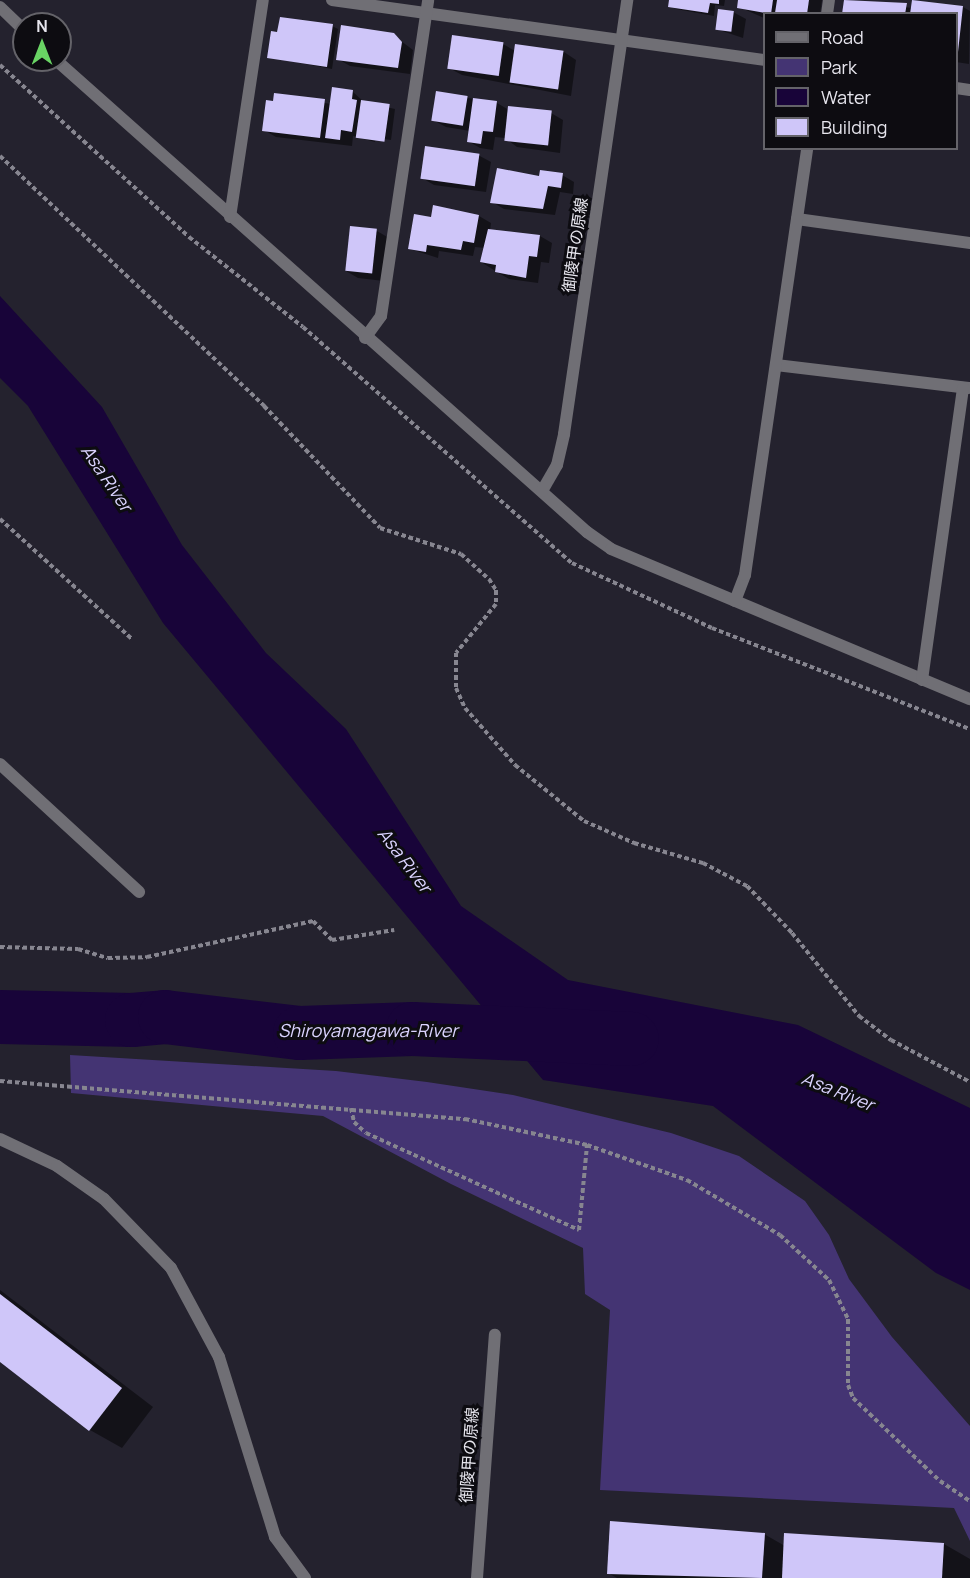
<!DOCTYPE html>
<meta charset="utf-8">
<style>
body{margin:0}
#map{position:relative;width:970px;height:1578px;overflow:hidden;background:#24222e;font-family:Manrope,"Noto Sans JP",sans-serif}
div>[style]{position:absolute}
[style*='--x']{left:calc(var(--x)*1px);top:calc(var(--y)*1px);width:calc(var(--w)*1px);rotate:calc(var(--a)*1deg)}
.green>*{inset:0;background:#443473}
.water>*{inset:0;background:#180439}
.shadow>*{inset:0;background:#0007}
.river>*{height:54px;margin:-27px;padding:0 27px;transform-origin:27px;border-radius:27px;background:#180439}
.building>*{inset:0;background:#cfc6f9;transform-origin:0 0}
.path>*{height:4px;margin-top:-2px;transform-origin:0;background:repeating-linear-gradient(90deg,#878690 0 4.5px,transparent 0 7.5px)}
.service>*{height:12px;margin:-6px;padding:0 6px;transform-origin:6px;border-radius:6px;background:#706f75}
.minor>*{height:12px;margin:-6px;padding:0 6px;transform-origin:6px;border-radius:6px;background:#706f75}
.tertiary>*{height:12px;margin:-6px;padding:0 6px;transform-origin:6px;border-radius:6px;background:#706f75}
span{translate:-50% -50%;white-space:nowrap;text-align:center;line-height:1.15;-webkit-text-stroke:6px #0d0c11;paint-order:stroke}
.street-label{font-size:16px;color:#e7e6ee}
.water-label{font-size:18px;color:#dad3fe;font-style:italic}
.legend{position:absolute;left:763px;top:12px;width:195px;height:138px;box-sizing:border-box;background:#0d0c11;border:2px solid #646369;margin:0;padding:8px 10px;list-style:none;font-size:18px;color:#e7e6ee}
.legend li{display:flex;align-items:center;gap:12px;height:30px}
.legend b{width:30px;border:2px solid #646369}
.north{position:absolute;left:12px;top:12px;width:60px;height:60px;box-sizing:border-box;background:#0d0c11;border:2px solid #646369;border-radius:50%;rotate:0deg;font-size:16px;font-weight:700;line-height:24px;text-align:center;color:#e7e6ee}
.north::after{content:'';display:block;margin:auto;width:21px;height:27px;background:#69d464;clip-path:polygon(50% 0,100% 100%,50% 72%,0 100%)}
</style>
<div id="map">
<div class="green">
<div style="clip-path:polygon(70px 1055px,336px 1071px,427px 1082px,513px 1095px,671px 1133px,739px 1156px,805px 1201px,829px 1235px,849px 1279px,892px 1337px,970px 1426px,970px 1541px,954px 1508px,600px 1490px,610px 1310px,585px 1294px,583px 1248px,451px 1184px,323px 1116px,71px 1093px)"></div>
</div>
<div class="water">
<div style="clip-path:polygon(0 296px,102px 407px,182px 545px,266px 653px,346px 729px,461px 906px,568px 980px,798px 1025px,970px 1108px,970px 1290px,936px 1273px,713px 1106px,543px 1080px,163px 623px,28px 406px,0 378px)"></div>
</div>
<div class="shadow">
<div style="clip-path:polygon(672px 0,725px 0,724px 6px,715px 5px,714px 16px,676px 9px,670px 6px)"></div>
<div style="clip-path:polygon(740px 0,822px 0,820px 14px,764px 14px,764px 18px,739px 7px)"></div>
<div style="clip-path:polygon(845px 0,912px 8px,963px 7px,970px 11px,969px 64px,956px 62px,956px 14px,844px 14px)"></div>
<div style="clip-path:polygon(733px 12px,746px 19px,743px 38px,716px 29px)"></div>
<div style="clip-path:polygon(332px 26px,338px 29px,332px 69px,269px 57px)"></div>
<div style="clip-path:polygon(393px 35px,413px 50px,410px 74px,350px 66px,338px 59px)"></div>
<div style="clip-path:polygon(503px 44px,515px 51px,516px 46px,564px 52px,576px 60px,571px 96px,462px 75px,449px 68px)"></div>
<div style="clip-path:polygon(353px 92px,364px 102px,395px 109px,391px 140px,376px 138px,375px 142px,353px 136px,352px 146px,276px 137px,264px 130px,276px 95px,331px 104px)"></div>
<div style="clip-path:polygon(468px 98px,497px 103px,509px 110px,551px 113px,563px 120px,560px 153px,517px 147px,505px 138px,495px 137px,493px 150px,480px 148px,468px 141px,470px 131px,446px 127px,433px 120px)"></div>
<div style="clip-path:polygon(478px 155px,491px 162px,486px 192px,434px 185px,422px 178px)"></div>
<div style="clip-path:polygon(562px 175px,574px 182px,573px 194px,560px 192px,555px 215px,504px 209px,492px 202px,541px 178px)"></div>
<div style="clip-path:polygon(479px 216px,491px 223px,490px 231px,540px 236px,552px 243px,549px 263px,541px 262px,538px 283px,509px 279px,497px 272px,481px 262px,485px 248px,475px 247px,473px 256px,439px 251px,438px 258px,410px 249px,433px 219px)"></div>
<div style="clip-path:polygon(377px 231px,389px 238px,384px 281px,358px 278px,346px 271px)"></div>
<div style="clip-path:polygon(0 1290px,153px 1407px,122px 1448px,90px 1430px,0 1360px)"></div>
<div style="clip-path:polygon(764px 1534px,785px 1546px,944px 1544px,970px 1559px,970px 1578px,617px 1578px,608px 1573px)"></div>
</div>
<div class="river">
<div style="--x:0;--y:1017;--w:132;--a:1.3"></div>
<div style="--x:132;--y:1020;--w:33;--a:-5"></div>
<div style="--x:165;--y:1017;--w:136;--a:6.8"></div>
<div style="--x:300;--y:1033;--w:113;--a:-2"></div>
<div style="--x:413;--y:1029;--w:219;--a:2.6"></div>
</div>
<div class="building">
<div style="clip-path:polygon(669px 0,719px 0,719px 4px,710px 3px,708px 13px,668px 7px)"></div>
<div style="clip-path:polygon(738px 0,773px 0,771px 14px,737px 8px)"></div>
<div style="clip-path:polygon(777px 0,809px 0,807px 14px,775px 13px)"></div>
<div style="clip-path:polygon(844px 0,907px 3px,905px 14px,842px 14px)"></div>
<div style="clip-path:polygon(912px 0,963px 6px,958px 52px,956px 14px,910px 14px)"></div>
<div style="left:718px;top:9px;width:16px;height:21px;rotate:7deg"></div>
<div style="clip-path:polygon(280px 17px,333px 24px,327px 67px,267px 58px,271px 31px,277px 32px)"></div>
<div style="clip-path:polygon(341px 25px,394px 33px,402px 42px,398px 68px,336px 60px)"></div>
<div style="left:452px;top:35px;width:52px;height:34px;rotate:8deg"></div>
<div style="left:515px;top:44px;width:49px;height:39px;rotate:8deg"></div>
<div style="clip-path:polygon(332px 87px,353px 90px,352px 99px,357px 100px,352px 132px,341px 130px,340px 140px,325px 138px)"></div>
<div style="left:436px;top:91px;width:32px;height:30px;rotate:9deg"></div>
<div style="clip-path:polygon(274px 93px,325px 99px,320px 138px,262px 131px,266px 100px,273px 101px)"></div>
<div style="clip-path:polygon(473px 98px,497px 101px,493px 132px,483px 131px,481px 144px,467px 142px)"></div>
<div style="left:361px;top:100px;width:29px;height:38px;rotate:8deg"></div>
<div style="left:508px;top:106px;width:44px;height:35px;rotate:6deg"></div>
<div style="left:425px;top:146px;width:55px;height:33px;rotate:8deg"></div>
<div style="clip-path:polygon(497px 168px,539px 176px,540px 170px,563px 173px,561px 188px,548px 186px,543px 209px,490px 203px)"></div>
<div style="clip-path:polygon(433px 205px,479px 215px,474px 243px,463px 241px,461px 250px,427px 245px,426px 252px,408px 249px,414px 214px,431px 217px)"></div>
<div style="left:350px;top:226px;width:27px;height:45px;rotate:6deg"></div>
<div style="clip-path:polygon(488px 229px,540px 235px,537px 257px,529px 256px,526px 278px,495px 272px,496px 265px,480px 262px)"></div>
<div style="clip-path:polygon(0 1294px,122px 1388px,89px 1431px,0 1362px)"></div>
<div style="clip-path:polygon(610px 1521px,765px 1533px,762px 1578px,607px 1574px)"></div>
<div style="clip-path:polygon(784px 1533px,944px 1543px,942px 1578px,782px 1578px)"></div>
</div>
<div class="path">
<div style="--x:0;--y:65;--w:256;--a:42.3"></div>
<div style="--x:189;--y:237;--w:145;--a:38.3"></div>
<div style="--x:303;--y:327;--w:358;--a:41.3"></div>
<div style="--x:572;--y:563;--w:154;--a:24.9"></div>
<div style="--x:712;--y:628;--w:277;--a:21.4"></div>
<div style="--x:0;--y:156;--w:364;--a:43.4"></div>
<div style="--x:264;--y:406;--w:168;--a:46.4"></div>
<div style="--x:380;--y:528;--w:85;--a:17.8"></div>
<div style="--x:461;--y:554;--w:38;--a:42"></div>
<div style="--x:489;--y:579;--w:13;--a:58"></div>
<div style="--x:496;--y:590;--w:14;--a:90"></div>
<div style="--x:496;--y:604;--w:63;--a:129.2"></div>
<div style="--x:456;--y:653;--w:35;--a:90"></div>
<div style="--x:456;--y:688;--w:22;--a:66"></div>
<div style="--x:465;--y:708;--w:76;--a:48.7"></div>
<div style="--x:515;--y:765;--w:89;--a:39.1"></div>
<div style="--x:584;--y:821;--w:55;--a:23.7"></div>
<div style="--x:634;--y:843;--w:72;--a:16.2"></div>
<div style="--x:703;--y:863;--w:50;--a:27.6"></div>
<div style="--x:747;--y:886;--w:65;--a:46.2"></div>
<div style="--x:792;--y:933;--w:107;--a:51.1"></div>
<div style="--x:859;--y:1016;--w:40;--a:37"></div>
<div style="--x:891;--y:1040;--w:89;--a:28"></div>
<div style="--x:0;--y:519;--w:178;--a:42.3"></div>
<div style="--x:0;--y:947;--w:78;--a:1.5"></div>
<div style="--x:78;--y:949;--w:31;--a:17"></div>
<div style="--x:108;--y:958;--w:39;--a:-1"></div>
<div style="--x:147;--y:957;--w:170;--a:-12.2"></div>
<div style="--x:313;--y:921;--w:27;--a:45"></div>
<div style="--x:332;--y:940;--w:63;--a:-9.2"></div>
<div style="--x:0;--y:1081;--w:467;--a:4.7"></div>
<div style="--x:465;--y:1119;--w:125;--a:12"></div>
<div style="--x:587;--y:1145;--w:106;--a:19.3"></div>
<div style="--x:687;--y:1180;--w:108;--a:30.6"></div>
<div style="--x:780;--y:1235;--w:67;--a:42.6"></div>
<div style="--x:829;--y:1280;--w:43;--a:64"></div>
<div style="--x:848;--y:1319;--w:66;--a:90"></div>
<div style="--x:848;--y:1385;--w:14;--a:69"></div>
<div style="--x:853;--y:1398;--w:120;--a:43.7"></div>
<div style="--x:940;--y:1481;--w:36;--a:34"></div>
<div style="--x:351;--y:1108;--w:14;--a:78"></div>
<div style="--x:354;--y:1122;--w:16;--a:43"></div>
<div style="--x:366;--y:1133;--w:234;--a:24.5"></div>
<div style="--x:579;--y:1230;--w:85;--a:-84.6"></div>
</div>
<div class="service">
<div style="--x:0;--y:764;--w:189;--a:42.6"></div>
</div>
<div class="minor">
<div style="--x:332;--y:0;--w:436;--a:7.9"></div>
<div style="--x:0;--y:7;--w:33;--a:44"></div>
<div style="--x:827;--y:14;--w:14;--a:-82"></div>
<div style="--x:56;--y:60;--w:710;--a:41.63"></div>
<div style="--x:587;--y:532;--w:29;--a:35"></div>
<div style="--x:611;--y:549;--w:389;--a:22.7"></div>
<div style="--x:956;--y:88;--w:14;--a:8"></div>
<div style="--x:230;--y:217;--w:219;--a:-81.4"></div>
<div style="--x:797;--y:219;--w:175;--a:7.9"></div>
<div style="--x:365;--y:338;--w:27;--a:-54"></div>
<div style="--x:381;--y:316;--w:319;--a:-81.5"></div>
<div style="--x:776;--y:365;--w:194;--a:6.8"></div>
<div style="--x:735;--y:601;--w:28;--a:-69"></div>
<div style="--x:745;--y:575;--w:431;--a:-81.7"></div>
<div style="--x:922;--y:680;--w:295;--a:-82"></div>
</div>
<div class="tertiary">
<div style="--x:542;--y:491;--w:30;--a:-60"></div>
<div style="--x:557;--y:465;--w:32;--a:-77"></div>
<div style="--x:564;--y:434;--w:439;--a:-81.7"></div>
<div style="--x:0;--y:1139;--w:63;--a:25.3"></div>
<div style="--x:57;--y:1166;--w:57;--a:35.1"></div>
<div style="--x:104;--y:1199;--w:96;--a:45.8"></div>
<div style="--x:171;--y:1268;--w:101;--a:61.7"></div>
<div style="--x:219;--y:1357;--w:189;--a:72.7"></div>
<div style="--x:275;--y:1537;--w:51;--a:53.8"></div>
<div style="--x:477;--y:1578;--w:244;--a:-85.8"></div>
</div>
<div class="street-label">
<span style="left:575px;top:245px;rotate:-82deg">御陵甲の原線</span>
<span style="left:469px;top:1455px;rotate:-86deg">御陵甲の原線</span>
</div>
<div class="water-label">
<span style="left:107px;top:478px;rotate:56deg">Asa River</span>
<span style="left:405px;top:860px;rotate:53deg">Asa River</span>
<span style="left:368px;top:1030px">Shiroyamagawa-River</span>
<span style="left:838px;top:1091px;rotate:22deg">Asa River</span>
</div>
<ul class="legend">
<li><b style="height:8px;background:#706f75"></b>Road</li>
<li><b style="height:16px;background:#443473"></b>Park</li>
<li><b style="height:16px;background:#180439"></b>Water</li>
<li><b style="height:16px;background:#cfc6f9"></b>Building</li>
</ul>
<div class="north">N</div>
</div>
